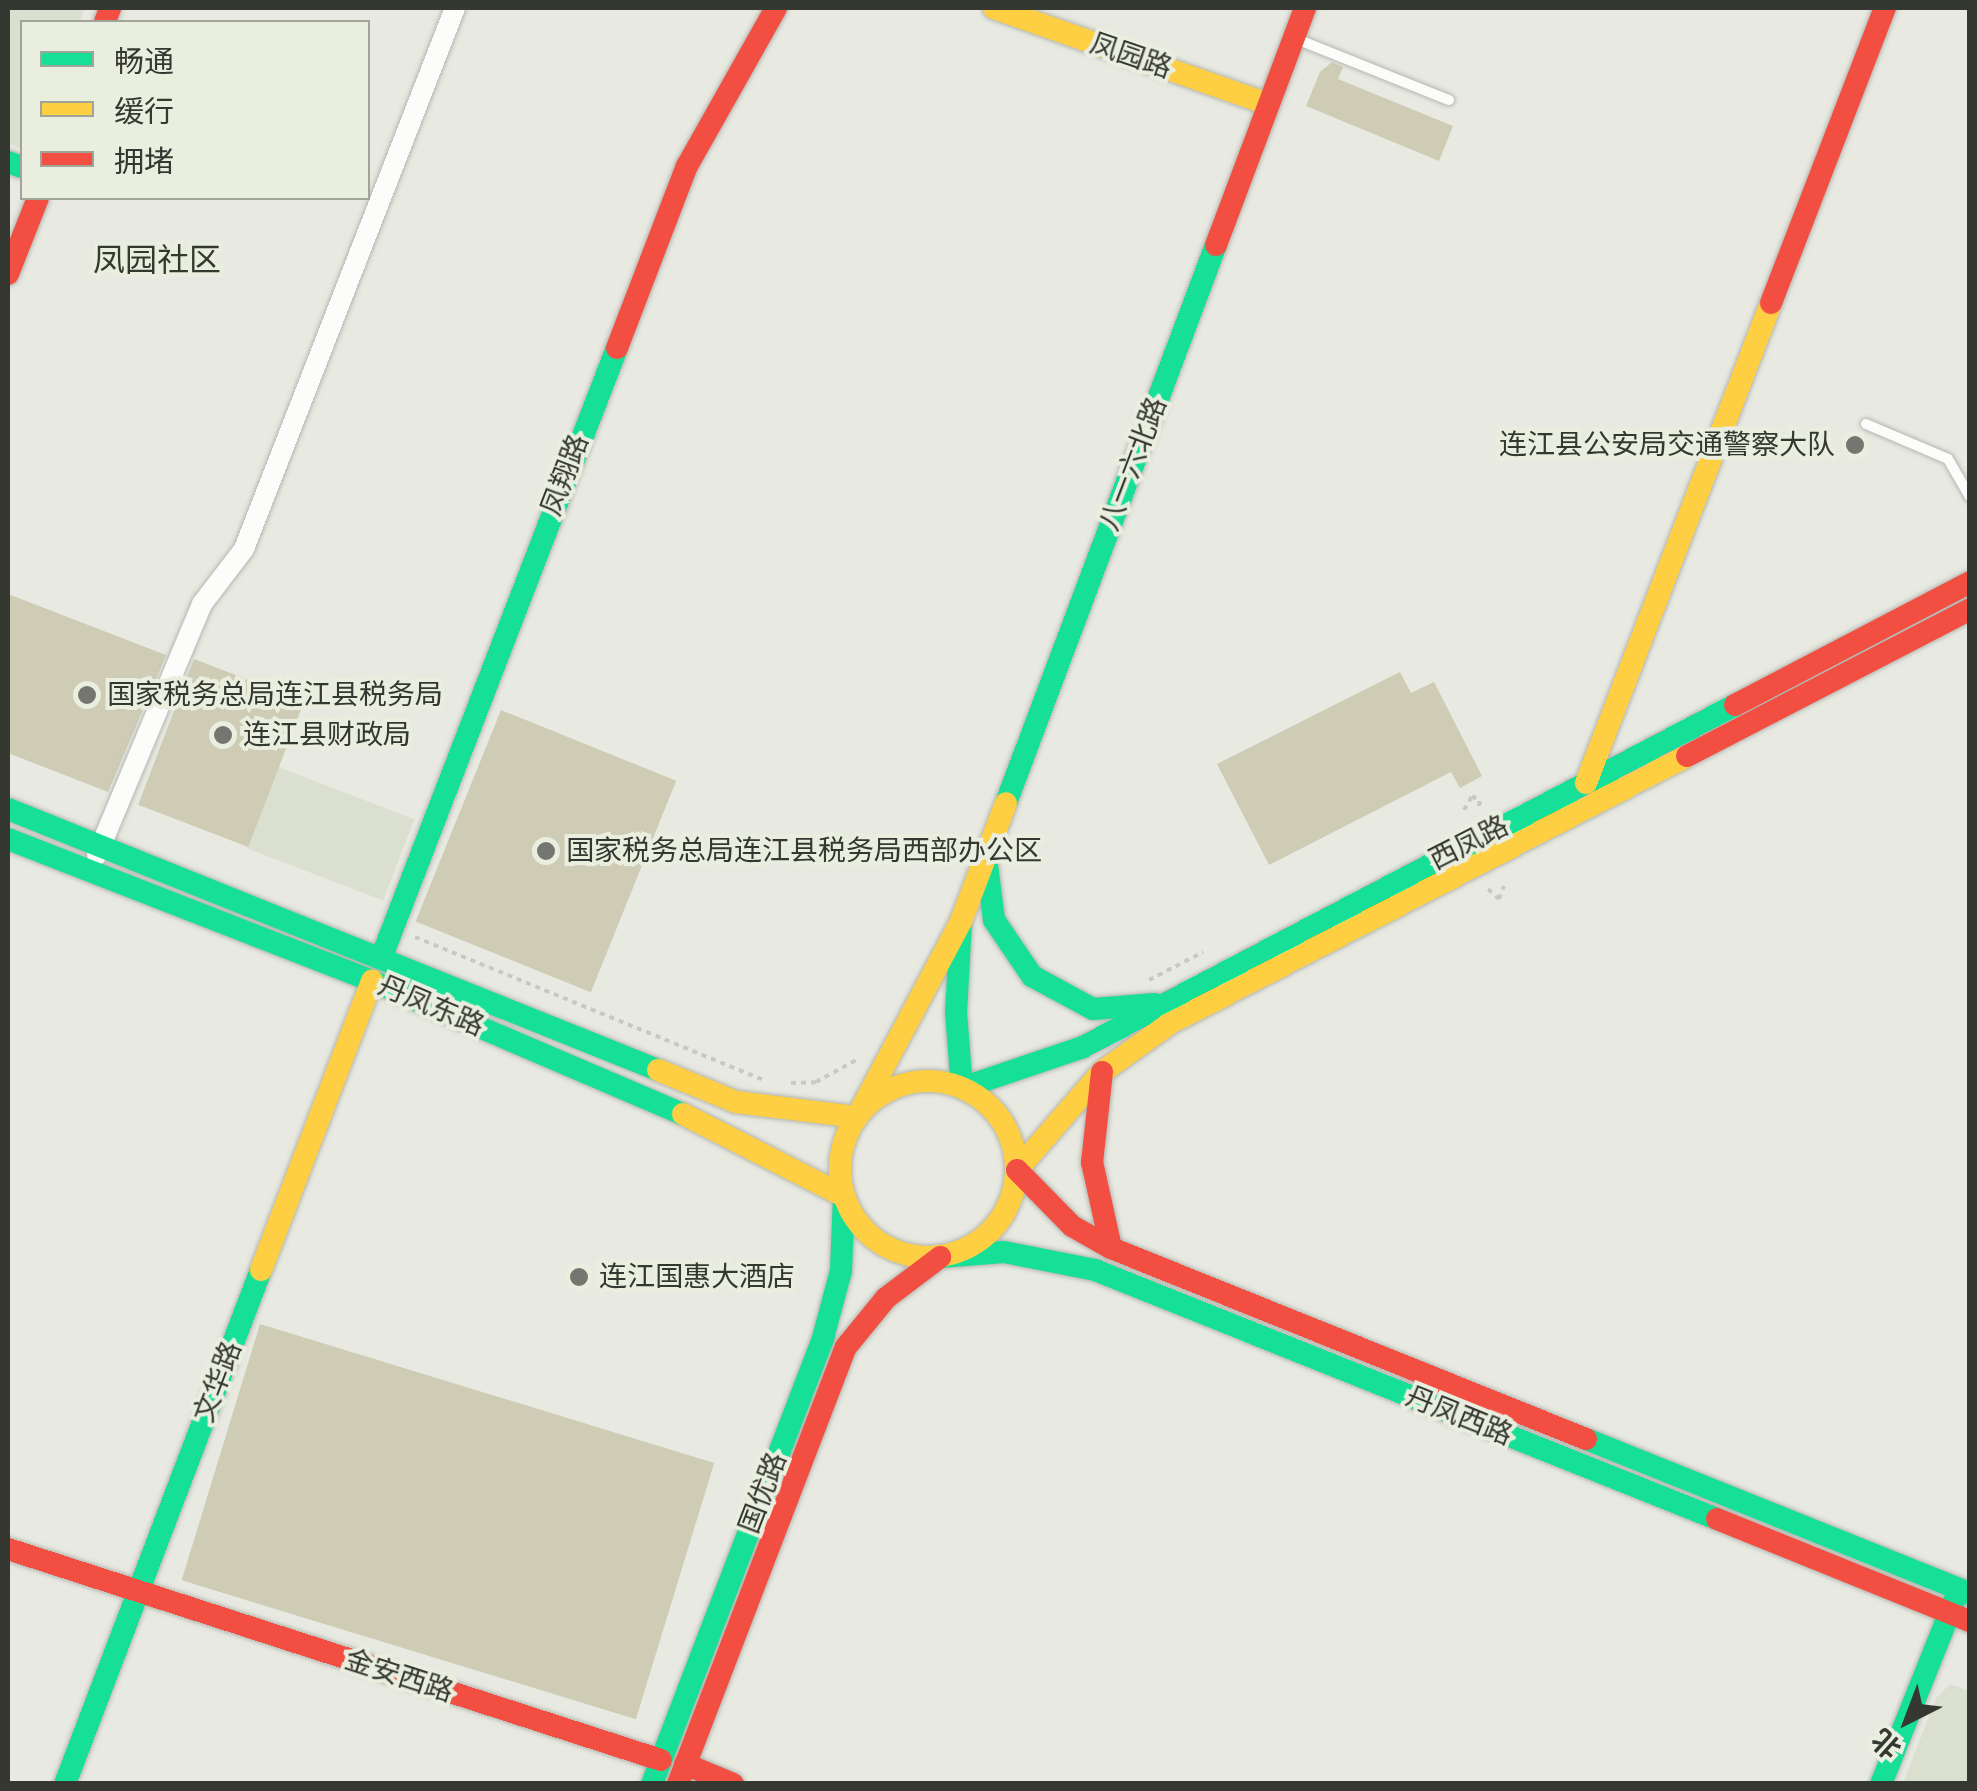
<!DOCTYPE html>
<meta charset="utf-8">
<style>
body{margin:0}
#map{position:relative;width:1977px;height:1791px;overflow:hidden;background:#e8eae2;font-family:"Roboto Condensed","Noto Sans SC",sans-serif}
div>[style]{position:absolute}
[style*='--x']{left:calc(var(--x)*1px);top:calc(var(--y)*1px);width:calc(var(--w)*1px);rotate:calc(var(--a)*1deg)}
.built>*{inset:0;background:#dadfcf;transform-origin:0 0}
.building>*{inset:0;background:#ceccb5;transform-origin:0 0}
.path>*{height:4px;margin-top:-2px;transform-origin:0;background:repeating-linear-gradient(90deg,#c8c8c6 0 5px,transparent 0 10px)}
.roads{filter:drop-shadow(0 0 2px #b5b7b0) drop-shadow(0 0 2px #b5b7b0)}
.lane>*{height:10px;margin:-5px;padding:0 5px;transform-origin:5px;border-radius:5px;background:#fcfcfb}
.street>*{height:20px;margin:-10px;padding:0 10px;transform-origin:10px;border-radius:10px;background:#fcfcfb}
.fast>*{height:22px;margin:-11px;padding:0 11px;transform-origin:11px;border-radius:11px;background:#16e098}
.slow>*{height:22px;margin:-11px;padding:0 11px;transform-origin:11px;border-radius:11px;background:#ffcf43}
.slow>.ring{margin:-11px;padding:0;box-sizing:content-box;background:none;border:22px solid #ffcf43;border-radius:50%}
.jam>*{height:22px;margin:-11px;padding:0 11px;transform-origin:11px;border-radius:11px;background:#f24e42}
.dots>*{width:28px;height:28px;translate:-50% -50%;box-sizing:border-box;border:5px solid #e9eede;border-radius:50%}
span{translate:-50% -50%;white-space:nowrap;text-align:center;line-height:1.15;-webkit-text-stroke:8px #e9eede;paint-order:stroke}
.street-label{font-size:28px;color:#353731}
.poi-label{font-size:28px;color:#353731}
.right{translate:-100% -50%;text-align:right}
.left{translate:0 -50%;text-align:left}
.quarter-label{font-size:32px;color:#35392d}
.frame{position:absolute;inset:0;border:10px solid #353731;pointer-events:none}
.legend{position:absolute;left:20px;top:20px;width:350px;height:180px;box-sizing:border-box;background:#e9eede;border:2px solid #a1a599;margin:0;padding:12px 18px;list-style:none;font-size:30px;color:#353731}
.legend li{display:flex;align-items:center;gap:20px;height:50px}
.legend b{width:50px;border:2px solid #a1a599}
.north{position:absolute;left:1857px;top:1671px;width:100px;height:100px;-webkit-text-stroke:8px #e9eede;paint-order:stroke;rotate:222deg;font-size:28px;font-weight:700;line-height:40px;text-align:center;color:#353731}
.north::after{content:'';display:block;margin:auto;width:35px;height:45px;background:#353731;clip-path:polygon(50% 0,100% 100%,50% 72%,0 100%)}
</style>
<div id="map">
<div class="built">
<div style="clip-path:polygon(8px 8px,85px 8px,79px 22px,22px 22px,22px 149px,8px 143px)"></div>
<div style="left:278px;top:767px;width:146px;height:87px;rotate:21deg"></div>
<div style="clip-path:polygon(1950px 1684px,1969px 1691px,1969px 1783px,1903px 1783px,1936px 1698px)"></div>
</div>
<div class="building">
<div style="clip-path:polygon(1332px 62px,1343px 67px,1338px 79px,1453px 126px,1439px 161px,1306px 106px,1320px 72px)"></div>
<div style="clip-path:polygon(8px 594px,166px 655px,108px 792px,8px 753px)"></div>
<div style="left:194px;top:659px;width:118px;height:156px;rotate:21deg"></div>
<div style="clip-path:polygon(1400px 672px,1411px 693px,1434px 682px,1482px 776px,1460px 788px,1451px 772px,1269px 865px,1217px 764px)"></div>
<div style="left:501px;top:710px;width:189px;height:228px;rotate:22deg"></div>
<div style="left:260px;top:1324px;width:475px;height:268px;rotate:17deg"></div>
</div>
<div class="path">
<div style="--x:1464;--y:810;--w:16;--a:-60"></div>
<div style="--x:1472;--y:796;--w:9;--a:32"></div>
<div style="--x:1480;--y:801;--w:10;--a:101"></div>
<div style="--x:1488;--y:889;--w:15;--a:42"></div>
<div style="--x:1499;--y:899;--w:14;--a:-69"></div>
<div style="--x:415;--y:937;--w:375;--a:22.3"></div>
<div style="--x:1149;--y:980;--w:61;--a:-27.4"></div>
<div style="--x:791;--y:1083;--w:25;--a:-2"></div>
<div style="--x:816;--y:1082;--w:50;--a:-28.6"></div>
</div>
<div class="roads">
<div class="lane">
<div style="--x:1294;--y:38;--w:167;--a:21.8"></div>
<div style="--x:1866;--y:424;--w:89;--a:23.1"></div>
<div style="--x:1948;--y:459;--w:44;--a:59.9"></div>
</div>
<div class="street">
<div style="--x:97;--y:855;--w:272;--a:-67.3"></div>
<div style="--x:202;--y:604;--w:69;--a:-52.6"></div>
<div style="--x:244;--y:549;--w:581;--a:-68.69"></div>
</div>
<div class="fast">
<div style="--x:8;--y:162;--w:15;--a:20"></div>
<div style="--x:1006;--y:803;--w:596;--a:-69.38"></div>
<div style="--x:8;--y:809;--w:700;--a:21.88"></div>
<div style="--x:8;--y:839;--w:391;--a:21.3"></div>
<div style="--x:372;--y:981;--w:338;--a:23.2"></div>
<div style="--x:987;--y:865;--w:55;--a:82.7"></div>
<div style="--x:994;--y:920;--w:68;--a:55.8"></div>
<div style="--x:1032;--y:976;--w:69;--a:28.4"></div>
<div style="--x:1093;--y:1009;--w:62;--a:-4.6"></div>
<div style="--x:961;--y:921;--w:91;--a:93.1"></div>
<div style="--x:956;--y:1012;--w:76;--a:85.5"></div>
<div style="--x:382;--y:956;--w:652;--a:-68.87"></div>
<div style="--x:962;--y:1088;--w:128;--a:-18.7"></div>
<div style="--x:1083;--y:1047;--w:736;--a:-27.68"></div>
<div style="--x:940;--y:1257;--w:64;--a:-4.5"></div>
<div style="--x:1004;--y:1252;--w:93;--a:11.2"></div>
<div style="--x:1095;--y:1270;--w:670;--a:21.82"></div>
<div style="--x:1586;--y:1439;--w:414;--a:21.9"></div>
<div style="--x:65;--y:1784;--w:550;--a:-69.13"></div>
<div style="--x:652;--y:1784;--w:478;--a:-69"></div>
<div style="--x:823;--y:1338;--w:69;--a:-75"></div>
<div style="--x:841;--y:1271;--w:75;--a:-87.7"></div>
<div style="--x:1881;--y:1784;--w:199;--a:-68.2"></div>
</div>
<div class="slow">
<div style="--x:994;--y:8;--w:290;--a:19.3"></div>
<div style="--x:1586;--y:783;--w:514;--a:-68.92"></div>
<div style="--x:658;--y:1070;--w:84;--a:22.3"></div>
<div style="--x:736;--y:1102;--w:122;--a:7.1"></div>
<div style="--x:857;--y:1117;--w:222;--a:-62"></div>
<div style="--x:961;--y:921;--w:126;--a:-69.1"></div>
<div class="ring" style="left:840px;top:1081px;width:154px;height:154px"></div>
<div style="--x:683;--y:1114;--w:181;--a:27"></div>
<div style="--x:1017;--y:1170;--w:130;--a:-49.1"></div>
<div style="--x:1102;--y:1072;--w:82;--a:-35.6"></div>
<div style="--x:1169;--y:1024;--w:583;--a:-27.36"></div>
<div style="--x:261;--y:1270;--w:310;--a:-69"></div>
</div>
<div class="jam">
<div style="--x:105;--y:22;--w:15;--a:-70"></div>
<div style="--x:1216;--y:245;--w:253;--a:-69.4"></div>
<div style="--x:8;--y:274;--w:82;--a:-68.5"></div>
<div style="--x:1771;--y:303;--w:316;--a:-68.9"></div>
<div style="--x:617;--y:348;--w:195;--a:-69"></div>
<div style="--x:687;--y:166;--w:181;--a:-60.6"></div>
<div style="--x:1735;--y:705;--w:265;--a:-27.6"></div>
<div style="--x:1687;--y:756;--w:319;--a:-27.4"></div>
<div style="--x:1102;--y:1072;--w:91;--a:96.3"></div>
<div style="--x:1092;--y:1162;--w:88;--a:77.5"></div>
<div style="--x:1017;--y:1170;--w:78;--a:45.5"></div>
<div style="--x:1072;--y:1226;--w:45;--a:29.4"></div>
<div style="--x:1111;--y:1248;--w:512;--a:21.91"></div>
<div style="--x:1717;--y:1519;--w:273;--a:22"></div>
<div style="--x:8;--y:1549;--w:686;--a:17.91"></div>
<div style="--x:685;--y:1764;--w:52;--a:22.6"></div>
<div style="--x:678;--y:1784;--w:468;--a:-69"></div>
<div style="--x:846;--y:1347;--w:63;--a:-50.8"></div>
<div style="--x:886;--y:1298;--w:68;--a:-37.2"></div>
</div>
</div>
<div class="dots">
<div style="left:1855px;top:445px;background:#74766f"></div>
<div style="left:87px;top:695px;background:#74766f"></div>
<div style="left:223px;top:735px;background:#74766f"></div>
<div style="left:546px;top:851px;background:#74766f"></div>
<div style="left:579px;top:1277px;background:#74766f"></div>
</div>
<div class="street-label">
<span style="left:1131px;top:56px;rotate:19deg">凤园路</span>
<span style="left:1133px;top:464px;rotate:-69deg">八一六北路</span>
<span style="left:565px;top:475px;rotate:-69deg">凤翔路</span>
<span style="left:1469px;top:843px;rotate:-27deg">西凤路</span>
<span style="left:431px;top:1006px;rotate:23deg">丹凤东路</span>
<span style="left:218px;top:1382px;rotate:-69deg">文华路</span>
<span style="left:1459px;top:1416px;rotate:22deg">丹凤西路</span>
<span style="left:763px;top:1493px;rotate:-69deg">国优路</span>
<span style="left:399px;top:1676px;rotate:18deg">金安西路</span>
</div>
<div class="poi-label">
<span class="right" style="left:1835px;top:445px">连江县公安局交通警察大队</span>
<span class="left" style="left:107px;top:695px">国家税务总局连江县税务局</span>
<span class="left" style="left:243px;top:735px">连江县财政局</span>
<span class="left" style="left:566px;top:851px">国家税务总局连江县税务局西部办公区</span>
<span class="left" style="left:599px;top:1277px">连江国惠大酒店</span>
</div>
<div class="quarter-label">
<span style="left:157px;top:260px">凤园社区</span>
</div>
<div class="frame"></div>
<ul class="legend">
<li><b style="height:12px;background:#16e098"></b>畅通</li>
<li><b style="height:12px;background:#ffcf43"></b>缓行</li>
<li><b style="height:12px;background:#f24e42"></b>拥堵</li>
</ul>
<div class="north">北</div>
</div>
